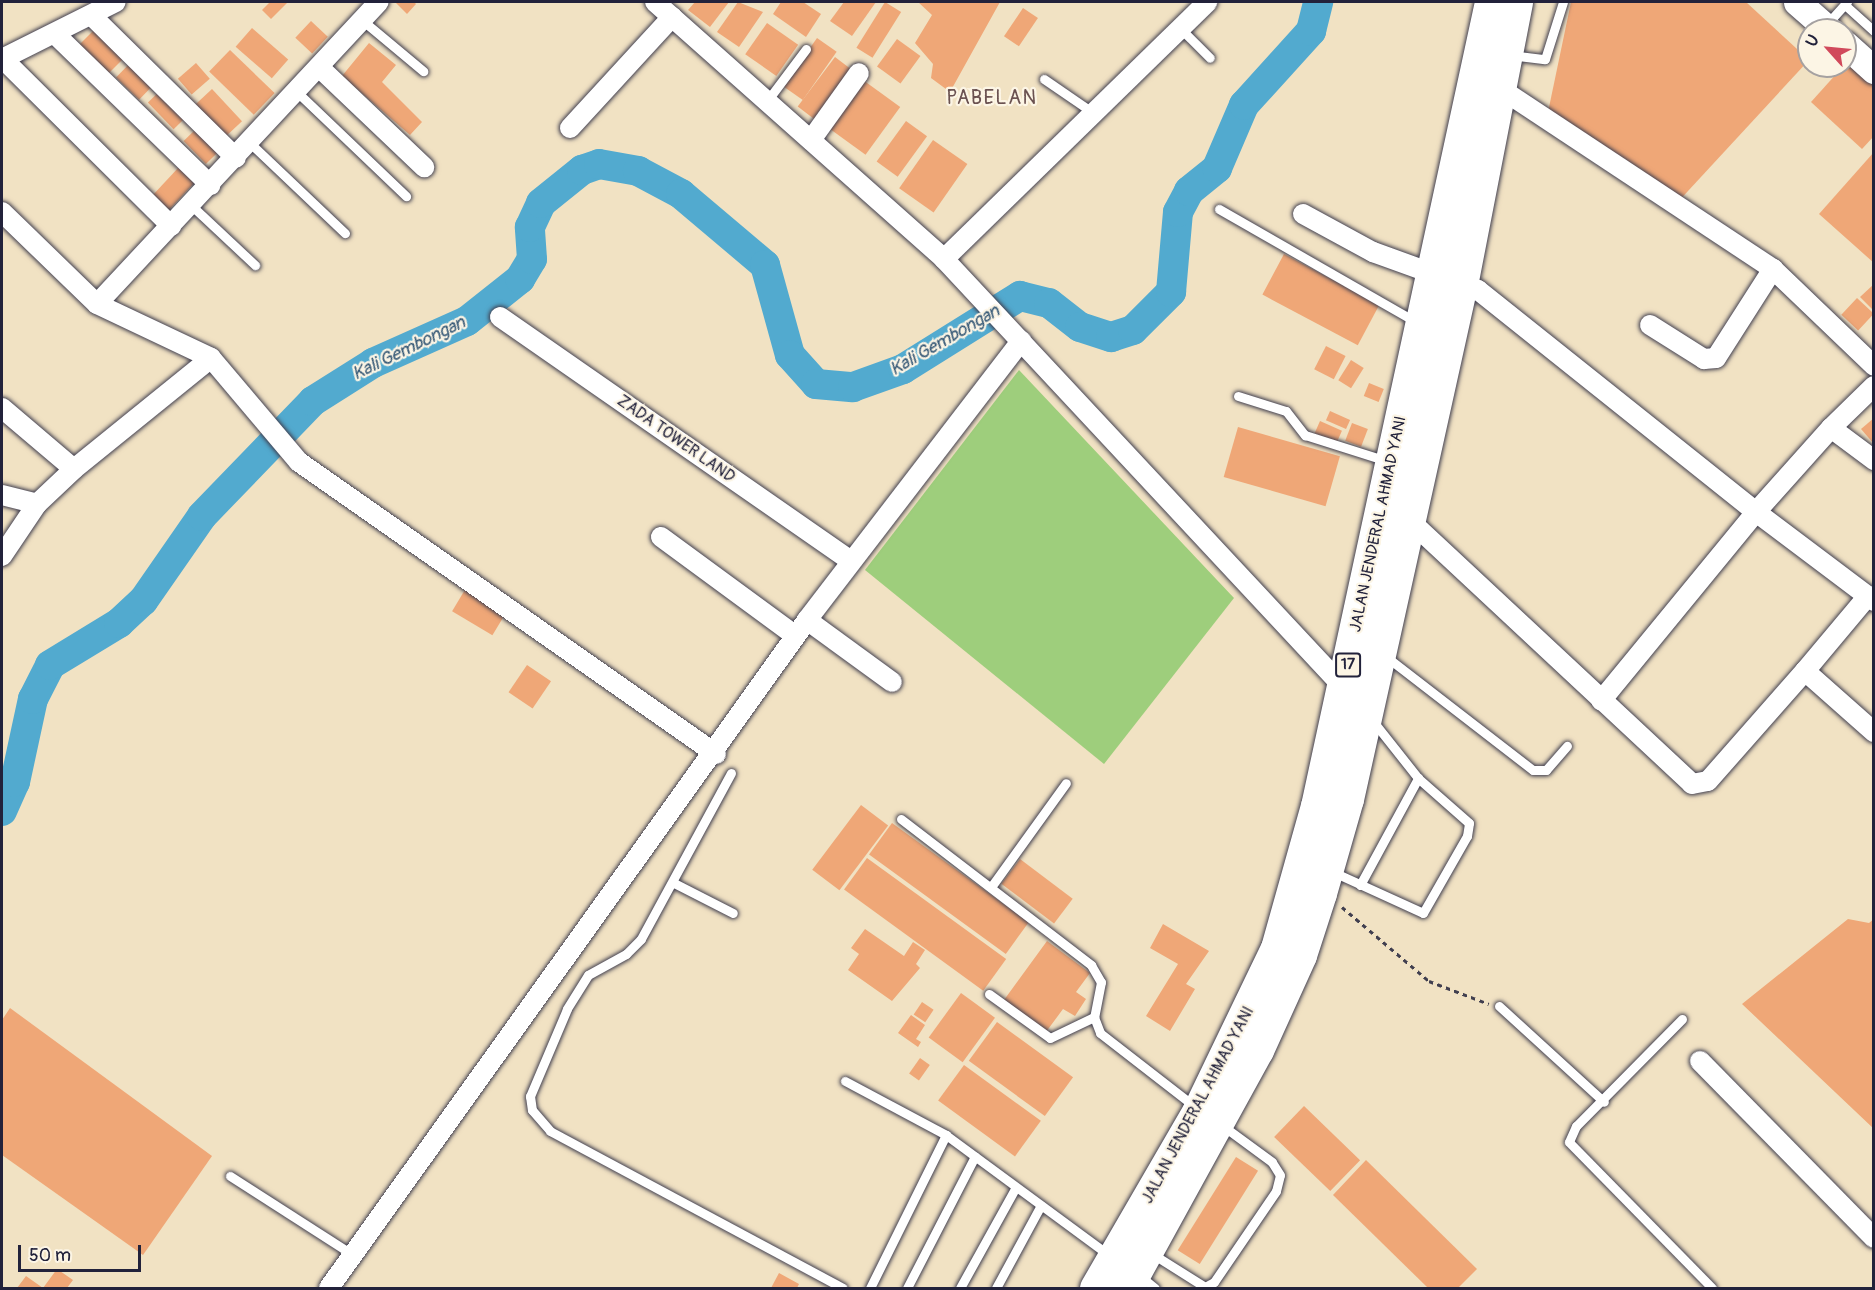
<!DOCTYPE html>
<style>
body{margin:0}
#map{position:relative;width:1875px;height:1290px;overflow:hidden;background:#f1e2c3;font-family:Pangolin,sans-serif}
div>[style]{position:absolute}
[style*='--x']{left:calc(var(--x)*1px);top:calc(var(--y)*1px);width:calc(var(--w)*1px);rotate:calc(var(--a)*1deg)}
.green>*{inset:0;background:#9ece7c}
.river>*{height:30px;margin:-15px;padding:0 15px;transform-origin:15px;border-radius:15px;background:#52aacf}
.building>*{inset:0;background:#efa777;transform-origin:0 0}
.path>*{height:3px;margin-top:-1.5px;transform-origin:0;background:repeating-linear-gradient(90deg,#413f4f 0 4.5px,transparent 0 9px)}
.roads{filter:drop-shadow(0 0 2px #413f4f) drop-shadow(0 0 2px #413f4f)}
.lane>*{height:9px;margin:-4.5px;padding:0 4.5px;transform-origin:4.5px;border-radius:4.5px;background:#fff}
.street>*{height:20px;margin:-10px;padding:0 10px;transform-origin:10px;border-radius:10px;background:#fff}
.secondary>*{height:27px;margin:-13.5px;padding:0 13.5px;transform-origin:13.5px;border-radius:13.5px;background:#fff}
.highway>*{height:33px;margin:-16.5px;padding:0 16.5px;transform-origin:16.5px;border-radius:16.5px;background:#fff}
span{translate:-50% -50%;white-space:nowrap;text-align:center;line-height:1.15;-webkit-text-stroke:4.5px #fcf5e5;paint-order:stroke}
.shield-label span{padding:2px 4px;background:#fcf5e5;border:2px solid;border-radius:4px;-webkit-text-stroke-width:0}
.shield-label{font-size:15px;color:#22223b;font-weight:700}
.street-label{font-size:16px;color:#22223b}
.water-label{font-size:18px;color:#355876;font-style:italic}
.quarter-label{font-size:20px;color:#6a5150;letter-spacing:1.5px}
.frame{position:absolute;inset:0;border:3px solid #22223b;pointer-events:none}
.north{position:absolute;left:1797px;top:18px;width:60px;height:60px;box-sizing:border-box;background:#fcf5e5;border:2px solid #a5a1a1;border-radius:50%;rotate:297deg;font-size:16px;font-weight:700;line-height:24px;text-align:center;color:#22223b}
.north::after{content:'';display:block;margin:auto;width:21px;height:27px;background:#d1495b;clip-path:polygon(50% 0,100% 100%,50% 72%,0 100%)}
.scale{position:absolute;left:18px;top:1245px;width:123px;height:27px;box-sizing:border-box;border:3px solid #22223b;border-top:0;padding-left:8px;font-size:18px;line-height:21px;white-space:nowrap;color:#22223b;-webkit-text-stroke:4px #fcf5e5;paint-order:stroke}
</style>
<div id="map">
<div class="green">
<div style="clip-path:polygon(1019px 370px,1234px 598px,1104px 764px,865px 570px)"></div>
</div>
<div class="river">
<div style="--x:2;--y:811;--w:32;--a:-66"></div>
<div style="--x:15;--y:782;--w:85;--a:-77.8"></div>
<div style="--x:33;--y:699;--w:38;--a:-63"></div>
<div style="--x:50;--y:665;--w:81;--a:-31.3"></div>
<div style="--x:119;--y:623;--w:33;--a:-43"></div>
<div style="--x:143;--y:601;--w:103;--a:-55.2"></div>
<div style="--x:202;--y:516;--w:160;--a:-46"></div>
<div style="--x:313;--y:401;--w:71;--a:-32.3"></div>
<div style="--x:373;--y:363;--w:103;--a:-24.1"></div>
<div style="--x:467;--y:321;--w:68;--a:-38.4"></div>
<div style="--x:520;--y:279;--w:23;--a:-59"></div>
<div style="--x:532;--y:259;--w:32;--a:-94"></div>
<div style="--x:530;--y:227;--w:26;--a:-65"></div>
<div style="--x:541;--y:203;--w:53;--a:-38.8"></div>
<div style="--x:582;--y:170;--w:18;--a:-19"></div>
<div style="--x:599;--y:164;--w:40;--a:10"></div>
<div style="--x:638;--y:171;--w:49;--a:28.1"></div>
<div style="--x:681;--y:194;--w:110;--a:40.2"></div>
<div style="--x:765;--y:265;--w:93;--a:74.5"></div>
<div style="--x:790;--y:355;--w:39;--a:48"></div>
<div style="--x:816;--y:384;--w:37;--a:5"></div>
<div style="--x:853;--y:387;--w:53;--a:-19.8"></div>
<div style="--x:903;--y:369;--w:138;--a:-32"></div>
<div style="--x:1020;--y:296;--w:30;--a:14"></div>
<div style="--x:1049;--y:303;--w:39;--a:38"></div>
<div style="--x:1080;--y:327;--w:33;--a:18"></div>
<div style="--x:1111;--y:337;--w:23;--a:-18"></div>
<div style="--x:1133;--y:330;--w:54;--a:-45"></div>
<div style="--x:1171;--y:292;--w:80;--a:-85"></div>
<div style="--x:1178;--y:212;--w:24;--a:-62"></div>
<div style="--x:1189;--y:191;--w:36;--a:-39"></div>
<div style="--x:1217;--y:168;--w:69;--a:-66.8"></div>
<div style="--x:1244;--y:105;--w:100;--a:-47.8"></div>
<div style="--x:1311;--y:31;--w:30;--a:-76"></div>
</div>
<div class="building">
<div style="clip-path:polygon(270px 2px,288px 2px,271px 19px,262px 10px)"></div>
<div style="clip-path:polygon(395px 2px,414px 2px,416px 4px,407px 14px)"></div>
<div style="clip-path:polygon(695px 2px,729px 2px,710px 27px,688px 10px)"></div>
<div style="clip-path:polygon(738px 2px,763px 12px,739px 47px,717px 32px)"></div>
<div style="clip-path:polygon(781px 2px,803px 2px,821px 14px,806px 37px,773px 14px)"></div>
<div style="clip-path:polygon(844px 2px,876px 2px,852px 36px,830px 21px)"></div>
<div style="left:885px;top:2px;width:19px;height:54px;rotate:32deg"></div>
<div style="clip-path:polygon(918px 2px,1000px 2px,950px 92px,931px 78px,933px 64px,915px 43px,932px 15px)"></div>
<div style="clip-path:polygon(1571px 2px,1746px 2px,1809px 60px,1676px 204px,1547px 117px)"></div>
<div style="left:1023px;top:8px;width:18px;height:34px;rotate:34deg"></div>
<div style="left:311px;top:21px;width:23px;height:23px;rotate:43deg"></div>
<div style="left:767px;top:23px;width:38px;height:38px;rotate:35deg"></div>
<div style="left:98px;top:26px;width:41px;height:30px;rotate:45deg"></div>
<div style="left:252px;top:28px;width:48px;height:25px;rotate:41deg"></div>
<div style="left:817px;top:38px;width:24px;height:59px;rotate:35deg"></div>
<div style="left:897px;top:39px;width:29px;height:34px;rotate:36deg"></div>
<div style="clip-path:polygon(369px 43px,396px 65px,382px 82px,422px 122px,410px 135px,342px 76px)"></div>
<div style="left:230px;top:50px;width:62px;height:30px;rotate:44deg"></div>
<div style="left:835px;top:57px;width:21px;height:62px;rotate:37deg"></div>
<div style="left:132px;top:61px;width:32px;height:23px;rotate:44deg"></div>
<div style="clip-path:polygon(1847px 62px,1874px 86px,1874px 136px,1862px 149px,1811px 102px)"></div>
<div style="left:196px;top:63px;width:21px;height:24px;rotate:49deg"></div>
<div style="left:863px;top:80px;width:46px;height:59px;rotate:36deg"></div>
<div style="left:163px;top:88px;width:37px;height:21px;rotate:46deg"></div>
<div style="left:212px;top:89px;width:44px;height:22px;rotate:47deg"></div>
<div style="left:906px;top:121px;width:26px;height:50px;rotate:36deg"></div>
<div style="left:198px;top:127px;width:32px;height:20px;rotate:46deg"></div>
<div style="left:933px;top:140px;width:42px;height:59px;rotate:35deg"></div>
<div style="clip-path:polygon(1874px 152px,1874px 263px,1819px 214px)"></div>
<div style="left:179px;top:167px;width:22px;height:40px;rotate:43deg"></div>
<div style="left:1284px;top:254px;width:108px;height:46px;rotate:28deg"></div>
<div style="clip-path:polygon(1874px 284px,1874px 311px,1860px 297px)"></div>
<div style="left:1857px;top:298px;width:23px;height:23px;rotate:43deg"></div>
<div style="left:1326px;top:346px;width:22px;height:26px;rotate:27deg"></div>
<div style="left:1351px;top:360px;width:15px;height:24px;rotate:32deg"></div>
<div style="left:1369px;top:383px;width:16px;height:14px;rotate:22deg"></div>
<div style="left:1330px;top:411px;width:22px;height:10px;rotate:24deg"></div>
<div style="clip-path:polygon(1874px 418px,1874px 444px,1861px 429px)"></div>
<div style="left:1320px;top:421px;width:24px;height:13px;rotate:24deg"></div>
<div style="left:1352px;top:423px;width:17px;height:19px;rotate:21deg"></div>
<div style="left:1238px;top:427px;width:106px;height:52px;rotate:16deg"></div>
<div style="left:466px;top:588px;width:47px;height:27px;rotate:31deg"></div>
<div style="left:527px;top:665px;width:29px;height:33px;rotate:34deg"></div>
<div style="left:861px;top:805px;width:34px;height:81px;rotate:37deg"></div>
<div style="left:892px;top:823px;width:169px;height:39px;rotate:36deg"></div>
<div style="left:867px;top:858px;width:172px;height:39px;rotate:36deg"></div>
<div style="left:1020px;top:859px;width:66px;height:31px;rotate:37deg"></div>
<div style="clip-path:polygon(1848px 919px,1869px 923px,1874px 919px,1874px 1129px,1742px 1004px)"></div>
<div style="clip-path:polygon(1163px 924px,1209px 951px,1186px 984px,1195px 989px,1170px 1031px,1146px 1016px,1178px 964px,1150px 948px)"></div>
<div style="clip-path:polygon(865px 929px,904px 956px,913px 942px,925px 950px,916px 964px,920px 968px,892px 1001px,848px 970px,859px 954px,851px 948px)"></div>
<div style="clip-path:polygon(1047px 941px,1090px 973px,1076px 992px,1086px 999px,1075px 1016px,1063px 1009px,1046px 1032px,1004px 1000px)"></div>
<div style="left:961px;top:993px;width:42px;height:55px;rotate:36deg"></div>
<div style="left:922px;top:1002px;width:14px;height:15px;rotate:34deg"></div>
<div style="clip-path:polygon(10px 1008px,212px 1156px,143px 1255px,2px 1155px,2px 1020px)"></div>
<div style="clip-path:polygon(911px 1015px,925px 1025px,916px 1039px,921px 1042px,918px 1047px,898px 1033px)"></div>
<div style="left:997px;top:1022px;width:94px;height:48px;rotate:36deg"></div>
<div style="left:920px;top:1058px;width:12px;height:19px;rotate:35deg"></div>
<div style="left:964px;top:1065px;width:95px;height:44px;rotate:36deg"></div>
<div style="left:1304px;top:1106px;width:78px;height:43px;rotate:44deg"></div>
<div style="left:1236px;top:1157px;width:26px;height:110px;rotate:32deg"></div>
<div style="clip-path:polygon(1366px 1160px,1477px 1269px,1458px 1288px,1428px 1288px,1333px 1195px)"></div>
<div style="clip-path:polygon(57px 1269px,73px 1280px,67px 1288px,17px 1288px,26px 1276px,43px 1288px)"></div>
<div style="clip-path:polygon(779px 1273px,799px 1284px,797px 1288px,771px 1288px)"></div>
</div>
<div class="path">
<div style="--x:1342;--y:907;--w:114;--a:40.4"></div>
<div style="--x:1429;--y:981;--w:64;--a:21"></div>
</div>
<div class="roads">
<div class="lane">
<div style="--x:1845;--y:5;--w:39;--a:42"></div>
<div style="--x:362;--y:20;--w:80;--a:39.9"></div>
<div style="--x:1827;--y:24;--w:30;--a:-48"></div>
<div style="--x:1180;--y:28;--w:42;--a:45"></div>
<div style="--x:1510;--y:55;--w:35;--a:7"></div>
<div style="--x:1545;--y:59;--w:60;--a:-72.5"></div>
<div style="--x:1044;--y:79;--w:58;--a:34.5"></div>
<div style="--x:297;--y:92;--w:151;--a:43.7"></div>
<div style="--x:767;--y:101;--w:65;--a:-53.1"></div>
<div style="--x:250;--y:143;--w:131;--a:43.5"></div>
<div style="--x:191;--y:205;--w:88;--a:43.2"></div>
<div style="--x:1219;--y:209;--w:227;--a:29.8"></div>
<div style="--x:1238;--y:396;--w:50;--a:17.4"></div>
<div style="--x:1286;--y:411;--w:31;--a:52"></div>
<div style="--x:1305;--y:435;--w:86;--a:17.6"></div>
<div style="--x:1384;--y:655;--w:188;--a:37.7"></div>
<div style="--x:1533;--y:770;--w:13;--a:0"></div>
<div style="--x:1546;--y:770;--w:32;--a:-49"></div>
<div style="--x:731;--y:773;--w:189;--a:118.5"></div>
<div style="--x:641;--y:939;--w:21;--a:135"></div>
<div style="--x:626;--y:954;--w:43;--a:151.1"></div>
<div style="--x:588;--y:975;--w:40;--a:122"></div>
<div style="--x:567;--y:1009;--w:95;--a:113"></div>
<div style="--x:530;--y:1096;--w:14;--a:82"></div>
<div style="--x:532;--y:1110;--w:28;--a:49"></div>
<div style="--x:550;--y:1131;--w:332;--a:28.2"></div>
<div style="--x:901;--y:819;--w:240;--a:37.5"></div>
<div style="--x:1091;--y:965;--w:20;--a:60"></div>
<div style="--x:1101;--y:982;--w:36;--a:101"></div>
<div style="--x:1094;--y:1017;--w:17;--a:69"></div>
<div style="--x:1100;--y:1033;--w:119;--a:37.8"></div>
<div style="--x:1331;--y:871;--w:101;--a:24.5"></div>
<div style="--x:1423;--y:913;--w:89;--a:-60.3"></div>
<div style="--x:1467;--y:836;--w:13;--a:-81"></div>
<div style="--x:1469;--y:823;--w:68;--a:-138.6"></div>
<div style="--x:1418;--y:778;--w:74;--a:-128.4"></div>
<div style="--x:674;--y:883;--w:66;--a:27"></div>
<div style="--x:1360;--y:885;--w:122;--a:-61.5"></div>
<div style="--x:991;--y:887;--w:128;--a:-54.2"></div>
<div style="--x:989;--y:994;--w:75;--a:35.8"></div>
<div style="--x:1050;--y:1038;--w:49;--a:-25.5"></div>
<div style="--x:1499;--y:1006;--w:142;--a:42.4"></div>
<div style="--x:1682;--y:1019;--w:151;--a:134.7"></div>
<div style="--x:1576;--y:1126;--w:17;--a:114"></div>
<div style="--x:1569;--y:1142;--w:204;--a:45.6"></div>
<div style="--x:845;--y:1081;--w:115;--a:28.1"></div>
<div style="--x:946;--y:1135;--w:202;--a:36.4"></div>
<div style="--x:230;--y:1176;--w:146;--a:32.7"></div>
<div style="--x:1151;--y:1253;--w:64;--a:32.2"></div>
<div style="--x:1205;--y:1287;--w:10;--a:-29"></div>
<div style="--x:1214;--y:1282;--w:110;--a:-55.7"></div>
<div style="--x:1276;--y:1191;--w:16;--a:-76"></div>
<div style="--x:1280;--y:1175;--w:15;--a:-122"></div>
<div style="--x:1272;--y:1162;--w:61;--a:-143.7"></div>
<div style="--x:1140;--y:1276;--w:19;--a:39"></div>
<div style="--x:870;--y:1288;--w:171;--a:-63.6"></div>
<div style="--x:907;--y:1288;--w:148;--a:-62.7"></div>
<div style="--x:960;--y:1288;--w:115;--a:-61"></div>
<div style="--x:996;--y:1288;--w:94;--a:-61.5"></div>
</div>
<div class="street">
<div style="--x:655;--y:2;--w:387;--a:41.6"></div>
<div style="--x:944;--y:259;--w:591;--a:46.99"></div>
<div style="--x:92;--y:16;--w:202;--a:44.6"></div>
<div style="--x:57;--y:36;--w:214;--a:44.2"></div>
<div style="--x:2;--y:59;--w:127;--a:-26.6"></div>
<div style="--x:3;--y:59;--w:237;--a:44.8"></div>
<div style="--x:320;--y:68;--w:144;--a:43.6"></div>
<div style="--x:1498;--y:87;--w:330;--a:33.5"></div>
<div style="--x:570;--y:128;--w:151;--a:-47.4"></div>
<div style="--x:811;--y:140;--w:82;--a:-54.4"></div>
<div style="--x:2;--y:212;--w:132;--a:44.1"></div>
<div style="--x:97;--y:304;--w:126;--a:25.3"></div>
<div style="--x:211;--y:358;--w:136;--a:49.8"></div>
<div style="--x:299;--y:462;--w:509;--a:35"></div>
<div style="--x:1303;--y:214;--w:80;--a:28.5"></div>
<div style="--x:1373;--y:252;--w:112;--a:19.9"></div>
<div style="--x:1478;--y:290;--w:356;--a:38.6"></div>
<div style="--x:1756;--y:512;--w:244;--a:129.4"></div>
<div style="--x:944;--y:259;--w:368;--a:-44.3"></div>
<div style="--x:97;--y:304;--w:413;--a:-47"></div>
<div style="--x:500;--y:317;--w:427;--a:34.8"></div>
<div style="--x:1650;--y:325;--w:64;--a:32.2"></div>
<div style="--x:1704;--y:359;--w:12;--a:-5"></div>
<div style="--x:1716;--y:358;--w:106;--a:-57.4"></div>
<div style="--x:1773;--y:269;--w:140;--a:43.8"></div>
<div style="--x:1874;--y:386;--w:60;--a:135.7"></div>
<div style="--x:1831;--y:428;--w:54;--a:36.7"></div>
<div style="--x:2;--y:408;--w:94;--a:40.3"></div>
<div style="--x:1831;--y:428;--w:113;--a:131.8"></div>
<div style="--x:1756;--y:512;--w:148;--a:37"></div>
<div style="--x:2;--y:495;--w:36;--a:14"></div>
<div style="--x:1406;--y:517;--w:391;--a:43"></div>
<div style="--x:1692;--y:784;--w:16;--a:-11"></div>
<div style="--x:1708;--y:781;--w:147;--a:-48.6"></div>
<div style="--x:1805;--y:671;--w:92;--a:41.5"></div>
<div style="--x:661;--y:537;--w:167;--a:36.3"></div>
<div style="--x:2;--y:556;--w:63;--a:-56.1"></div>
<div style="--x:37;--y:504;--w:51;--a:-43.4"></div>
<div style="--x:74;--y:469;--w:176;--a:-39"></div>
<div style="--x:807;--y:620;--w:105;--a:36.1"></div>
<div style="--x:1805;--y:671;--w:98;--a:-50"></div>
<div style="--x:1700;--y:1061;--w:248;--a:45.5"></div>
<div style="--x:329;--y:1288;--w:821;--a:-54.41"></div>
<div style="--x:807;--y:620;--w:352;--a:-52.5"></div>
</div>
<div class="secondary">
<div style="--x:1797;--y:2;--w:43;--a:41.2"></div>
<div style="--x:1845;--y:44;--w:39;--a:42"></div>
</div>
<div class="highway">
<div style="--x:1096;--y:1288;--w:206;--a:-59.9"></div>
<div style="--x:1199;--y:1110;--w:180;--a:-64.3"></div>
<div style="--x:1277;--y:948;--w:148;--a:-74.3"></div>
<div style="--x:1317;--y:806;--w:823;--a:-77.79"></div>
<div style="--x:1126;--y:1288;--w:272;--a:-61.2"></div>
<div style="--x:1257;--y:1050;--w:104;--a:-65.6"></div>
<div style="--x:1300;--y:955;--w:65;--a:-72.1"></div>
<div style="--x:1320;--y:893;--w:98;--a:-74"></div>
<div style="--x:1347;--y:799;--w:532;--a:-77.51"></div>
<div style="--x:1462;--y:280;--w:283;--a:-79"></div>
</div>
</div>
<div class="shield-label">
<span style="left:1348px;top:665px">17</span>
</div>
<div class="street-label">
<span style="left:676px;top:439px;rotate:35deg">ZADA TOWER LAND</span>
<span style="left:1378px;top:524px;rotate:-78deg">JALAN JENDERAL AHMAD YANI</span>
<span style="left:1198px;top:1105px;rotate:-62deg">JALAN JENDERAL AHMAD YANI</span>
</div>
<div class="water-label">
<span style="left:945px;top:341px;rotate:-30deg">Kali Gembongan</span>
<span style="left:409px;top:349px;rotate:-26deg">Kali Gembongan</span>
</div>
<div class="quarter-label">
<span style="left:992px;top:97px">PABELAN</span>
</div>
<div class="frame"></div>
<div class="north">U</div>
<div class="scale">50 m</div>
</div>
